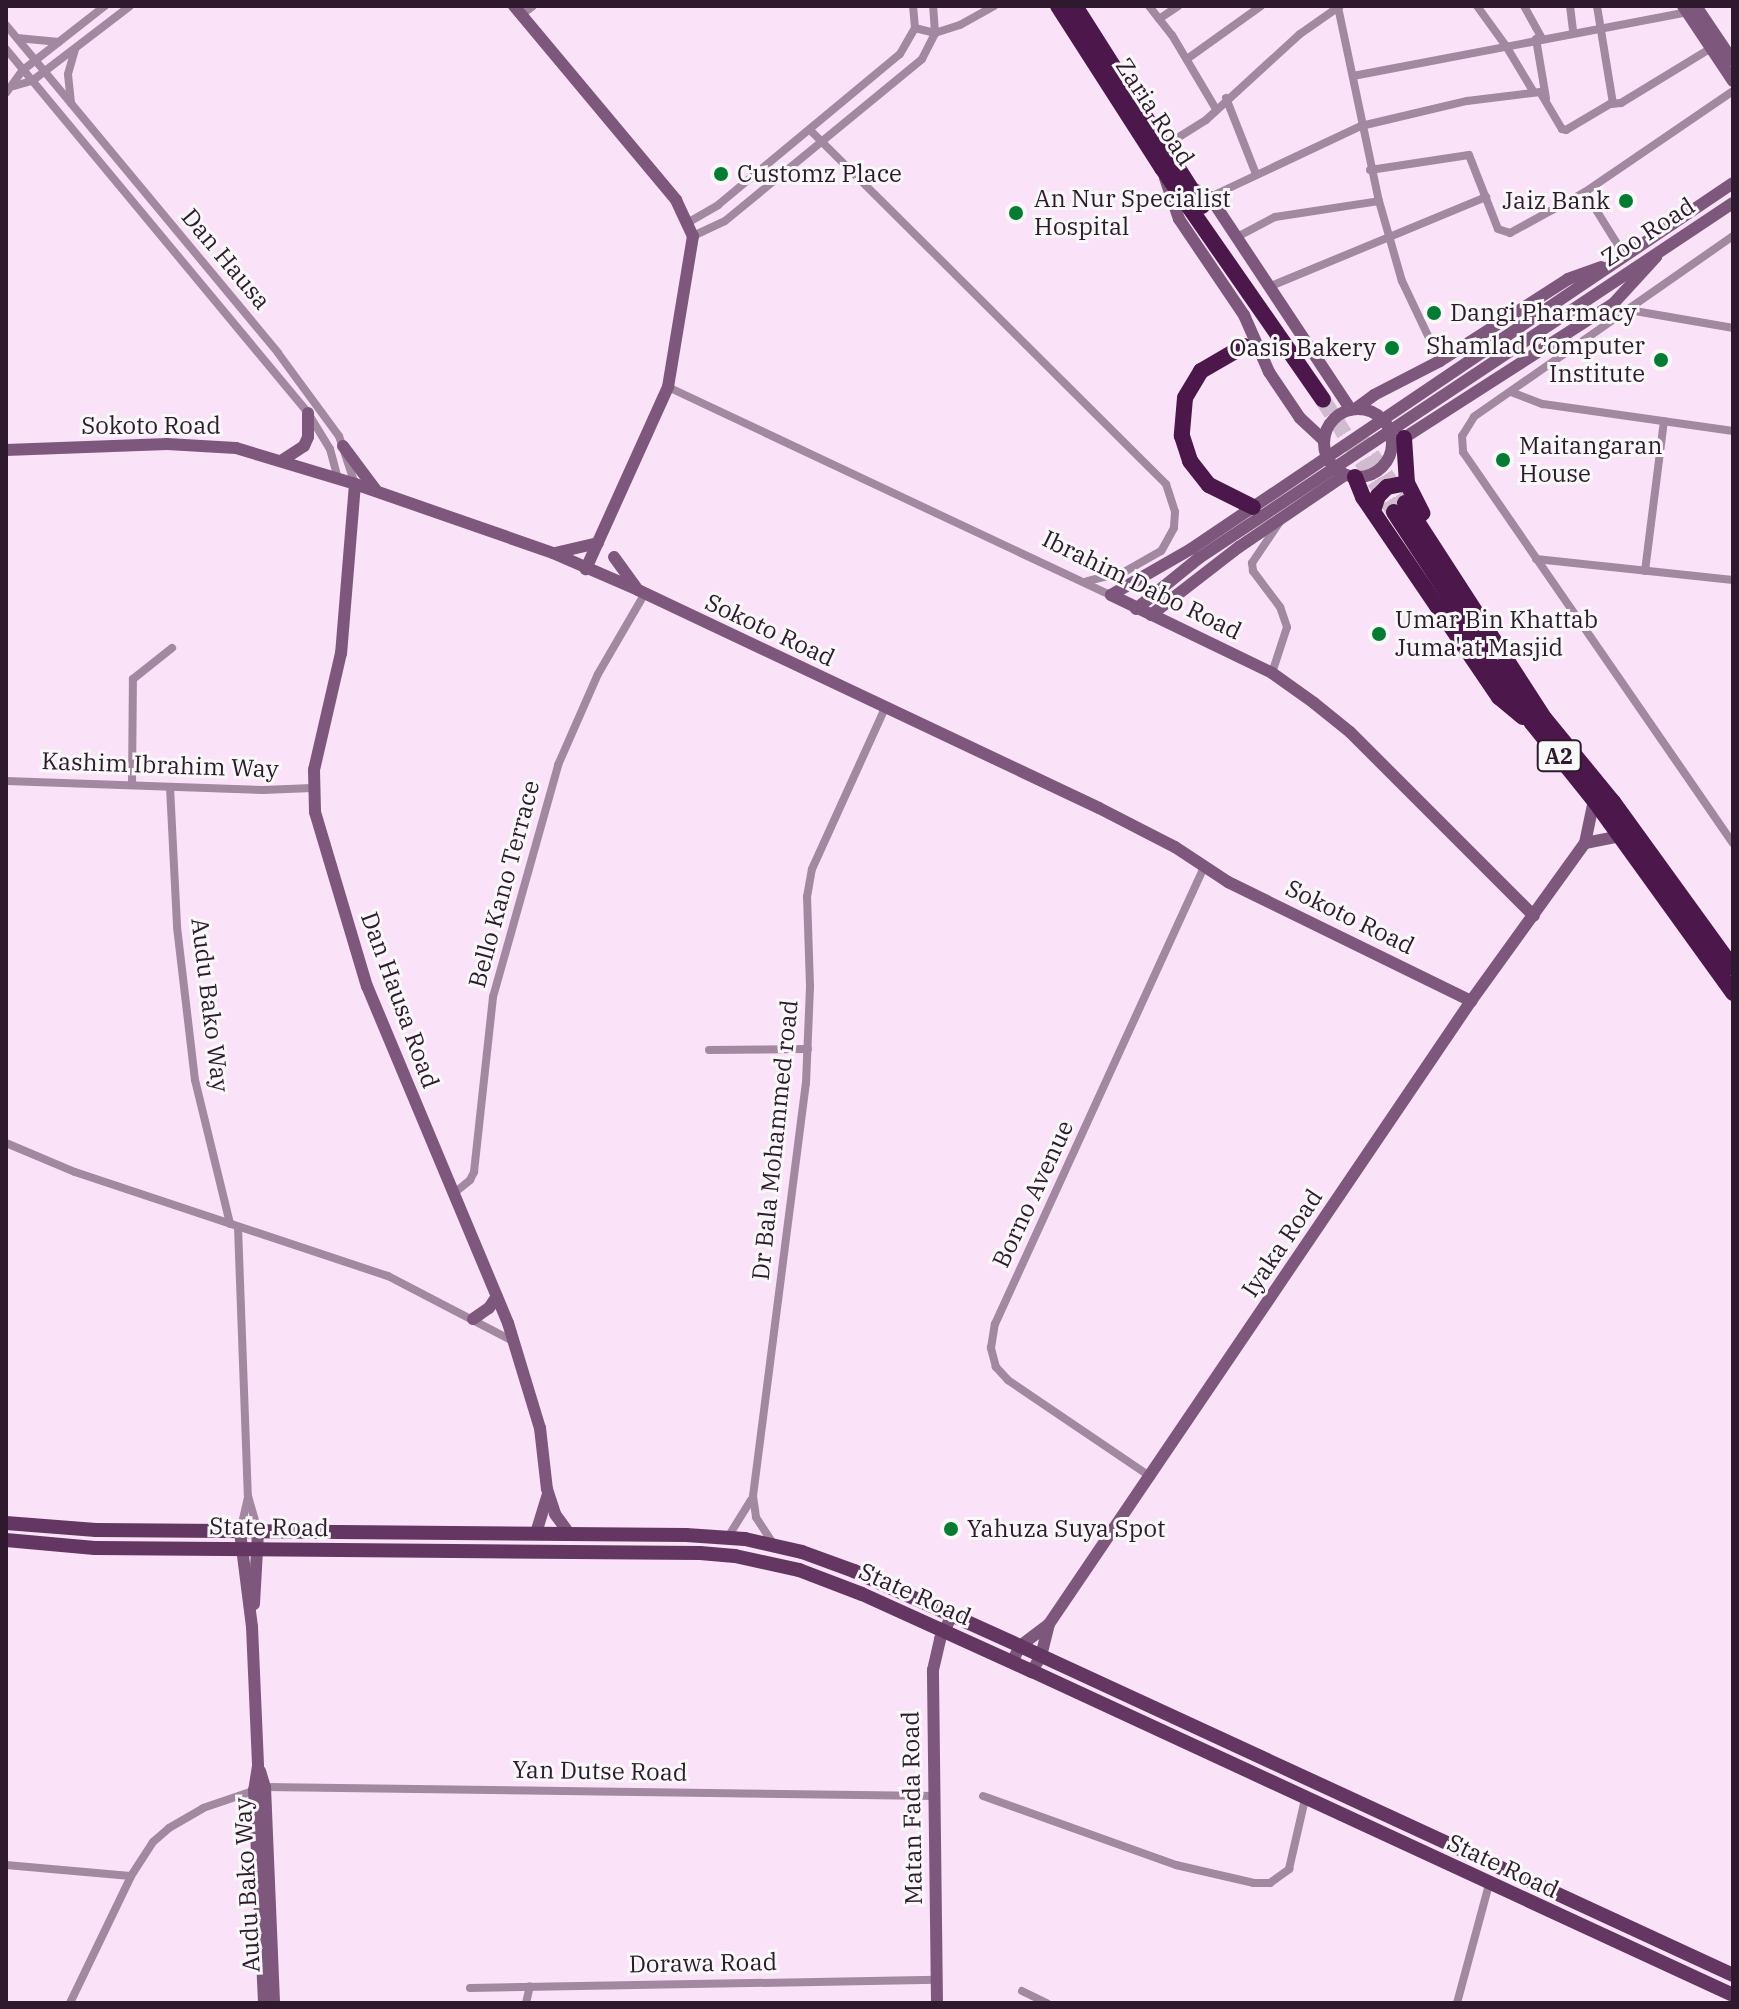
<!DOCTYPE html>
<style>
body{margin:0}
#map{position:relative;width:1739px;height:2009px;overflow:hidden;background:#fae3f8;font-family:"IBM Plex Serif",serif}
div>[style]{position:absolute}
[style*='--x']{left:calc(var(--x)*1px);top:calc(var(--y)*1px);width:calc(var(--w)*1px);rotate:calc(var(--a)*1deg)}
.highway-tunnel>*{height:16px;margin-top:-8px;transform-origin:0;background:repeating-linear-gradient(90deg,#d1bbd0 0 16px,transparent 0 24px)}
.street>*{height:8px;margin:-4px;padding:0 4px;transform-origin:4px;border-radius:4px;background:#a288a0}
.secondary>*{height:12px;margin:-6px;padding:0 6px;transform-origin:6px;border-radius:6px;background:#7e587c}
.secondary>.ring{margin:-6px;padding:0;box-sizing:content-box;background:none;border:12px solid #7e587c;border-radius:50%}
.primary>*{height:14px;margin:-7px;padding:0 7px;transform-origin:7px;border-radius:7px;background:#643662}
.highway>*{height:16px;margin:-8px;padding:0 8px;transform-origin:8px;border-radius:8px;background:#4c184b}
.dots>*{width:22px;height:22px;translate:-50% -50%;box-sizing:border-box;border:4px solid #f8f8f8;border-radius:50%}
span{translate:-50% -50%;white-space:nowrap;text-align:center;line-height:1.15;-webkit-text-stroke:6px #f8f8f8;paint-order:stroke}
.shield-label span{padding:2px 6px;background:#f8f8f8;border:2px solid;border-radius:6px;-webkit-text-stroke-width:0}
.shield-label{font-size:22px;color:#2f192e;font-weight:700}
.street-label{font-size:24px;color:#2f192e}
.poi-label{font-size:24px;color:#2f192e}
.left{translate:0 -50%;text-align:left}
.right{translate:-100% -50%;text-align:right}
.frame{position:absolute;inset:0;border:8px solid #2f192e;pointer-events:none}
</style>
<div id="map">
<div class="highway-tunnel">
<div style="--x:1323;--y:400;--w:133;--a:57.6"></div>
<div style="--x:1358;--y:435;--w:83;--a:55.3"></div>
</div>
<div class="street">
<div style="--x:1149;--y:6;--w:37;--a:52"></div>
<div style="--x:1172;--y:35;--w:86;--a:59.3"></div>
<div style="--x:1477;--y:6;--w:49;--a:54.1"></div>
<div style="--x:1506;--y:46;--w:52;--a:59"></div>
<div style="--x:1524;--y:6;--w:37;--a:61"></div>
<div style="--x:1570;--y:6;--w:26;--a:83"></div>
<div style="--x:1597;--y:6;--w:99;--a:80.7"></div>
<div style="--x:1338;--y:7;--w:198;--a:78.1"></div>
<div style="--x:1379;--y:201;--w:83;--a:74"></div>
<div style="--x:1402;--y:281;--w:89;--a:64.6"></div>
<div style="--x:521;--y:15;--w:15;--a:-37"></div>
<div style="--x:1159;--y:19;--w:23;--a:-34"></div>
<div style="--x:6;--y:25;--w:426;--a:50.3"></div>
<div style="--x:278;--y:353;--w:103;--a:53.7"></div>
<div style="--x:339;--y:436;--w:51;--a:71.6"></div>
<div style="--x:915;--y:28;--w:21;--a:14"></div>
<div style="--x:935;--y:33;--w:26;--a:-18"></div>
<div style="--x:960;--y:25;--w:39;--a:-29"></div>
<div style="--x:17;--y:38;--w:42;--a:5.4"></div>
<div style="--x:1536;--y:39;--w:60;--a:80.4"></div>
<div style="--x:6;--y:49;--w:473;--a:50.3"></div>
<div style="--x:308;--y:413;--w:42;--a:58.6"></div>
<div style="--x:330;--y:449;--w:31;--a:75"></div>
<div style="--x:1187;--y:59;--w:91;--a:-35.6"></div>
<div style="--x:1353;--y:76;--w:340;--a:-10.8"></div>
<div style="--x:14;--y:86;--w:19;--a:-16"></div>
<div style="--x:32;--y:81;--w:123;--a:-37.4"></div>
<div style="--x:6;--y:93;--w:29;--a:-54"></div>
<div style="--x:23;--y:70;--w:104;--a:-38"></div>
<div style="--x:1226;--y:98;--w:82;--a:68.5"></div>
<div style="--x:71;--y:103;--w:29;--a:-96"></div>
<div style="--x:68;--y:74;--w:25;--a:-74"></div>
<div style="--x:810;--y:130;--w:502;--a:44.84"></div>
<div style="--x:1166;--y:484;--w:29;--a:72"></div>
<div style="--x:1175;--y:512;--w:16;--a:94"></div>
<div style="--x:1174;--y:528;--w:26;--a:119"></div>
<div style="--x:1161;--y:551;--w:43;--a:150.4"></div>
<div style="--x:1124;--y:572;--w:38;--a:166"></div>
<div style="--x:1163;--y:147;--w:51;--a:-32.1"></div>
<div style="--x:1206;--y:120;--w:127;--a:-42.5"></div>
<div style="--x:1300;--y:34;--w:49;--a:-35"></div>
<div style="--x:1370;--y:170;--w:100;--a:-8.6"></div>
<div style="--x:1469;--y:155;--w:79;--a:68.6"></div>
<div style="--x:1498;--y:229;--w:13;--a:18"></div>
<div style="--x:1510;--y:233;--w:85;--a:-28.7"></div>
<div style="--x:1585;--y:192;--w:179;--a:-34.3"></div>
<div style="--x:1585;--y:192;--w:74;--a:58.2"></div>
<div style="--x:1210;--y:197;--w:167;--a:-25.2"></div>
<div style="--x:1361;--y:126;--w:109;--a:-13.3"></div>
<div style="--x:1467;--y:101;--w:74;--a:-7"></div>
<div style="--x:1540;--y:92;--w:43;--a:59.3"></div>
<div style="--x:1562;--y:129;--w:4;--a:14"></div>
<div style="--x:1566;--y:130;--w:51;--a:-30.6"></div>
<div style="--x:1610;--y:104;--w:11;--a:-5"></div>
<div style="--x:1621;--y:103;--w:105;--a:-31.4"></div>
<div style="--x:689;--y:222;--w:34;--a:-30"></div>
<div style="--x:718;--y:205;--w:236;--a:-39.7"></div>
<div style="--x:900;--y:54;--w:30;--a:-60"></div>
<div style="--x:915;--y:28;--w:22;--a:-95"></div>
<div style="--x:693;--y:236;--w:35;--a:-25"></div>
<div style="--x:725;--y:221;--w:255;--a:-39.4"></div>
<div style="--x:922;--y:59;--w:29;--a:-63"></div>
<div style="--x:935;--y:33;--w:27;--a:-94"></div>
<div style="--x:1733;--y:236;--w:316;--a:145.1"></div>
<div style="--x:1474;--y:417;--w:22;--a:122"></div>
<div style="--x:1462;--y:436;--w:16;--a:86"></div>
<div style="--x:1463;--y:452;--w:475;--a:55.4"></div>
<div style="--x:1237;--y:237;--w:43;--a:-27.8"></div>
<div style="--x:1275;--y:217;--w:105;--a:-8.7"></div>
<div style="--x:1271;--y:286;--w:233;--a:-22.5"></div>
<div style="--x:1629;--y:310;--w:106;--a:9.8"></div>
<div style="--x:668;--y:387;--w:489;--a:25.2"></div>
<div style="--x:1511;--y:392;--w:34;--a:21"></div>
<div style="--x:1543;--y:404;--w:192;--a:8.1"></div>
<div style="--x:1536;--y:559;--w:198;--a:6.1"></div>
<div style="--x:1645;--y:571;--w:151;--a:-82.8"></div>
<div style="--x:1272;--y:673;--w:48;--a:-71.9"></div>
<div style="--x:1287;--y:627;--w:21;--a:-109"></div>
<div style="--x:1280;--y:607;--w:45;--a:-126.9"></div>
<div style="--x:1253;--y:571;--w:8;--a:-97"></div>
<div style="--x:1252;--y:563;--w:48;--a:-56"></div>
<div style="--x:6;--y:781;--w:257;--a:2"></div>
<div style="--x:263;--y:790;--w:49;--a:-2.3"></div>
<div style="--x:132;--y:785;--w:106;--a:-89.5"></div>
<div style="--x:133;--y:679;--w:50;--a:-38.5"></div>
<div style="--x:170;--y:787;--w:140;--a:87.1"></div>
<div style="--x:177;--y:927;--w:154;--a:83.3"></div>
<div style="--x:195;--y:1080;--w:148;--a:76.3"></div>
<div style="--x:709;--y:1050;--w:99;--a:-0.6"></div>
<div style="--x:6;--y:1143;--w:75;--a:22.8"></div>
<div style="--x:75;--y:1172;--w:330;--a:18.4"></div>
<div style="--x:388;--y:1276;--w:141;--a:27.5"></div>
<div style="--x:453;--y:1194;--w:22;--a:-39"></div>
<div style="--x:470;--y:1180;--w:9;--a:-63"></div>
<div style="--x:474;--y:1172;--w:176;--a:-83.8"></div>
<div style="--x:493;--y:997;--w:241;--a:-74.3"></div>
<div style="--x:558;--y:765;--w:99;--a:-66.3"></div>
<div style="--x:598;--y:674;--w:91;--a:-59.8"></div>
<div style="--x:238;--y:1227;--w:269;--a:87.9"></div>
<div style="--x:248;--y:1496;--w:37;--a:74"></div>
<div style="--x:1151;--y:1477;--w:173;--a:-145.9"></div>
<div style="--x:1008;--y:1380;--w:18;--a:-133"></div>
<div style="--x:996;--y:1367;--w:20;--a:-105"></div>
<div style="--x:991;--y:1348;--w:24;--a:-81"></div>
<div style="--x:995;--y:1324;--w:503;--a:-65.42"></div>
<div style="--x:240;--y:1532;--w:36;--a:-77"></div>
<div style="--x:728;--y:1537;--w:44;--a:-58.1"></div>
<div style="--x:774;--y:1545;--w:33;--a:-123"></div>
<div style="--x:756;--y:1517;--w:21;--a:-98"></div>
<div style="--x:753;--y:1496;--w:416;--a:-82.7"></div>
<div style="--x:806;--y:1083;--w:97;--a:-87.6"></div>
<div style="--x:810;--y:986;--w:89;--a:-91.9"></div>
<div style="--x:807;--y:897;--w:28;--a:-80"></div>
<div style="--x:812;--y:869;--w:177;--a:-65.6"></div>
<div style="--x:983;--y:1796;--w:205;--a:19.7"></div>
<div style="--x:1176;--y:1865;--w:80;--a:13"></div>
<div style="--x:1254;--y:1883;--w:16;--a:0"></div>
<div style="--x:1270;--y:1883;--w:24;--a:-36"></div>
<div style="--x:1289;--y:1869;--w:72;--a:-77.1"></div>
<div style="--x:6;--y:1865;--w:125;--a:5"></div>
<div style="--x:470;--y:1988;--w:467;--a:-1"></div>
<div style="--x:1022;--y:1991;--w:28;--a:26"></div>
<div style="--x:70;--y:2003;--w:141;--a:-64.3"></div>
<div style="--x:131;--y:1876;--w:40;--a:-57.1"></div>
<div style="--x:153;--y:1842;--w:21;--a:-41"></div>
<div style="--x:169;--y:1828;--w:39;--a:-30"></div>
<div style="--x:203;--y:1808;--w:65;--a:-18.7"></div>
<div style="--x:265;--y:1787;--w:670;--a:0.77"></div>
<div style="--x:526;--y:2003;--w:17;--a:-77"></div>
<div style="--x:1457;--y:2003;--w:123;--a:-74.9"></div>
</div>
<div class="secondary">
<div style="--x:514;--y:6;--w:253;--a:50.1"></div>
<div style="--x:676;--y:200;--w:40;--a:65"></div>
<div style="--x:693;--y:236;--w:153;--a:99.4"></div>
<div style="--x:668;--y:387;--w:200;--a:114.3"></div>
<div style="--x:1683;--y:6;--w:90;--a:56.3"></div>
<div style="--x:1696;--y:6;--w:66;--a:56.1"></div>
<div style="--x:1165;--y:178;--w:43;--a:71.1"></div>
<div style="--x:1179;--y:219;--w:116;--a:55.9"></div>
<div style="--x:1244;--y:315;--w:62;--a:66.3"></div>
<div style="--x:1269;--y:372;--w:55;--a:56"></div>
<div style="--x:1300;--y:418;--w:33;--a:43"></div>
<div style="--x:1189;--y:186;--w:24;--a:28"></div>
<div style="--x:1210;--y:197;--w:255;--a:56.5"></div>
<div class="ring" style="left:1324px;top:409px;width:56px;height:56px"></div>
<div style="--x:1355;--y:409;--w:24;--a:-36"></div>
<div style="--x:1374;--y:395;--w:74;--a:-27.3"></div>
<div style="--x:1440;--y:361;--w:152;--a:-32.6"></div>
<div style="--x:1568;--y:279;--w:35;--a:-20"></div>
<div style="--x:1393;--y:445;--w:261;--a:-32.7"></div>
<div style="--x:1613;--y:304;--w:64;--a:-47.5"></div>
<div style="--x:343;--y:446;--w:54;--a:53.3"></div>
<div style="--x:6;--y:450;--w:161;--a:-2.1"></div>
<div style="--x:167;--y:444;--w:69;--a:3.3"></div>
<div style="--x:236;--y:448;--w:124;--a:16.8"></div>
<div style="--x:355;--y:484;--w:210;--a:19.2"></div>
<div style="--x:553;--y:553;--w:93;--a:23.5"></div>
<div style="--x:638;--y:590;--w:510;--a:25.31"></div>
<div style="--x:1099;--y:808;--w:85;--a:27.2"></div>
<div style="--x:1175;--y:847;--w:64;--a:33.4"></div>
<div style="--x:1228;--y:882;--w:271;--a:26.1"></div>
<div style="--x:281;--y:461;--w:27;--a:-33"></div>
<div style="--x:304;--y:446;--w:10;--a:-66"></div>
<div style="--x:308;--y:437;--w:24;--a:-90"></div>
<div style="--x:355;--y:484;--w:170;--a:94.7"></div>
<div style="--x:341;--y:653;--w:120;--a:103"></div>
<div style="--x:314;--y:770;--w:42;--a:88.6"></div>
<div style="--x:315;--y:812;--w:182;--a:73.4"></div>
<div style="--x:367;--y:986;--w:365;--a:67.3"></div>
<div style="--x:508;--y:1323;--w:110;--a:73.1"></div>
<div style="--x:540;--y:1428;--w:61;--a:83.5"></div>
<div style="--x:547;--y:1489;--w:26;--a:72"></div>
<div style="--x:555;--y:1514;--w:24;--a:54"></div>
<div style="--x:555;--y:553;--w:44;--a:-13.1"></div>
<div style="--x:614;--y:557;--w:37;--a:54"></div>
<div style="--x:1111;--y:595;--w:92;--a:-29.9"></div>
<div style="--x:1191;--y:549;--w:654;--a:-34.03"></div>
<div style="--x:1111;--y:595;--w:179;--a:25.8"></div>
<div style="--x:1272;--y:673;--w:52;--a:35.5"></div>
<div style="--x:1314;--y:703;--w:46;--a:38.9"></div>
<div style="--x:1350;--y:732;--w:260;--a:45"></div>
<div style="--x:1136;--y:609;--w:81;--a:-39"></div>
<div style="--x:1199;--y:558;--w:641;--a:-33.62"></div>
<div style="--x:1151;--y:615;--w:111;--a:-37.7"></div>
<div style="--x:1239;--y:547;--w:128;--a:-34.2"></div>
<div style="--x:1585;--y:843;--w:36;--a:-11"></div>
<div style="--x:473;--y:1319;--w:19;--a:-35"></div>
<div style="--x:489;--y:1308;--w:14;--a:-56"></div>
<div style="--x:240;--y:1532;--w:96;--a:82.8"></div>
<div style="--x:252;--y:1627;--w:139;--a:87.5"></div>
<div style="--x:258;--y:1766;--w:24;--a:99"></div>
<div style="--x:254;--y:1790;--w:213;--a:87.3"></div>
<div style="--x:536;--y:1533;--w:39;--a:-73"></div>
<div style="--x:254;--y:1604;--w:72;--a:-86.8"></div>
<div style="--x:1012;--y:1662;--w:18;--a:-63"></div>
<div style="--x:1020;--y:1646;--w:36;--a:-37"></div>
<div style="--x:1049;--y:1624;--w:752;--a:-55.89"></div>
<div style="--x:1471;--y:1001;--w:195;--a:-54.2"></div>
<div style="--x:1585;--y:843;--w:44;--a:-78.2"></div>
<div style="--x:1032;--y:1671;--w:17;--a:-59"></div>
<div style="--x:1041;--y:1656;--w:33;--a:-76"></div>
<div style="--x:260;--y:1771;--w:17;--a:73"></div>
<div style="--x:265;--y:1787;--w:216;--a:87.6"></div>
<div style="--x:937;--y:2003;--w:333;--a:-90.7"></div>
<div style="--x:933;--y:1670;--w:32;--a:-77"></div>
<div style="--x:940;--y:1639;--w:27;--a:-63"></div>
</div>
<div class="primary">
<div style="--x:6;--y:1523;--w:90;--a:4.4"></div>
<div style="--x:96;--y:1530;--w:590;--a:0.49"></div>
<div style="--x:686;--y:1535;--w:59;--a:3.9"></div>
<div style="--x:745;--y:1539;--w:58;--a:12.8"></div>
<div style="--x:802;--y:1552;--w:55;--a:20.1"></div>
<div style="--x:854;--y:1571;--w:182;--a:24.3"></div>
<div style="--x:1020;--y:1646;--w:785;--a:24.77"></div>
<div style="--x:6;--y:1540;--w:89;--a:5.1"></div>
<div style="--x:95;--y:1548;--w:605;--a:0.47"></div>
<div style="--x:700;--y:1553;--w:35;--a:5"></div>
<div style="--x:735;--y:1556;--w:66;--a:12.3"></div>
<div style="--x:799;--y:1570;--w:67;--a:20.9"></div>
<div style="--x:862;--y:1594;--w:187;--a:24.4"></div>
<div style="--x:1032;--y:1671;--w:772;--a:24.81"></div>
</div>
<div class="highway">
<div style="--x:1058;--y:6;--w:193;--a:57.3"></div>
<div style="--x:1162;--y:168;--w:282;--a:55.2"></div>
<div style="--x:1075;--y:6;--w:237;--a:57.6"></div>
<div style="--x:1244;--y:346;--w:50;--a:149.8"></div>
<div style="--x:1201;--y:371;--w:31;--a:121"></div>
<div style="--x:1185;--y:398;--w:38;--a:95"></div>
<div style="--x:1182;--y:436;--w:26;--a:72"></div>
<div style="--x:1190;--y:461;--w:31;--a:52"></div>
<div style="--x:1209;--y:485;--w:49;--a:26.6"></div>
<div style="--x:1404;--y:438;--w:45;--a:86.2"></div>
<div style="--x:1407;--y:483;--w:34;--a:63"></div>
<div style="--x:1355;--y:477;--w:22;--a:68"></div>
<div style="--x:1363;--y:497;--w:242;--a:55.8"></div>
<div style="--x:1499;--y:697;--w:31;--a:40"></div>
<div style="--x:1405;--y:503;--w:257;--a:57.1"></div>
<div style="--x:1545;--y:719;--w:107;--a:50.7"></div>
<div style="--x:1613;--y:802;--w:205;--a:54.1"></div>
<div style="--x:1373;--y:511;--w:16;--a:-72"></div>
<div style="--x:1378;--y:496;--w:13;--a:-45"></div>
<div style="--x:1387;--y:487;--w:20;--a:-11"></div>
<div style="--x:1394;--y:512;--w:252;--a:56.8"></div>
<div style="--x:1532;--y:723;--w:99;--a:51.2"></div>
<div style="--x:1594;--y:800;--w:238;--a:54.2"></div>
</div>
<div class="dots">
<div style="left:721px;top:174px;background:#057c32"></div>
<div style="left:1626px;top:201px;background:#057c32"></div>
<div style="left:1016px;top:213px;background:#057c32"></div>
<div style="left:1434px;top:313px;background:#057c32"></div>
<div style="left:1392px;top:348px;background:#057c32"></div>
<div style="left:1661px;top:360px;background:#057c32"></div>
<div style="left:1503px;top:460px;background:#057c32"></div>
<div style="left:1379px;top:634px;background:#057c32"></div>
<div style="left:951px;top:1529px;background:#057c32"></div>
</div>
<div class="shield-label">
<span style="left:1559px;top:756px">A2</span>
</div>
<div class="street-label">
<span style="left:1155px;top:112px;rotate:57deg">Zaria Road</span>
<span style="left:1648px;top:232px;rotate:-33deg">Zoo Road</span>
<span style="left:226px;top:259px;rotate:50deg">Dan Hausa</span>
<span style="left:151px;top:426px">Sokoto Road</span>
<span style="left:1142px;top:585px;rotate:26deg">Ibrahim Dabo Road</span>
<span style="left:770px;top:630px;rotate:25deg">Sokoto Road</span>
<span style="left:160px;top:765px;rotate:2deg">Kashim Ibrahim Way</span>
<span style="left:504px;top:884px;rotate:-75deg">Bello Kano Terrace</span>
<span style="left:1350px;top:917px;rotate:26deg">Sokoto Road</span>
<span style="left:400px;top:1000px;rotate:70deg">Dan Hausa Road</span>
<span style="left:210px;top:1005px;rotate:83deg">Audu Bako Way</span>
<span style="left:775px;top:1140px;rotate:-84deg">Dr Bala Mohammed road</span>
<span style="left:1033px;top:1194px;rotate:-65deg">Borno Avenue</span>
<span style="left:1282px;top:1243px;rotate:-56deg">Iyaka Road</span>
<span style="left:269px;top:1527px;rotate:1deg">State Road</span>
<span style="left:915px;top:1594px;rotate:24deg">State Road</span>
<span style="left:600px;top:1771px;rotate:1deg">Yan Dutse Road</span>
<span style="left:912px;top:1808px;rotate:-91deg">Matan Fada Road</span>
<span style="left:1503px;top:1866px;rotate:25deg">State Road</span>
<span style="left:247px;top:1885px;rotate:-93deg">Audu Bako Way</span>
<span style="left:703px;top:1963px;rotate:-1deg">Dorawa Road</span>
</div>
<div class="poi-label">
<span class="left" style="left:737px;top:174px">Customz Place</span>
<span class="left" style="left:1034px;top:213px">An Nur Specialist<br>Hospital</span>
<span class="right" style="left:1610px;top:201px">Jaiz Bank</span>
<span class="left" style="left:1450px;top:313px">Dangi Pharmacy</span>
<span class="right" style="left:1645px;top:360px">Shamlad Computer<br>Institute</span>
<span class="right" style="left:1376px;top:348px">Oasis Bakery</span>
<span class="left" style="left:1519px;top:460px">Maitangaran<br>House</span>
<span class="left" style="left:1395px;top:634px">Umar Bin Khattab<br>Juma'at Masjid</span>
<span class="left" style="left:967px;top:1529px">Yahuza Suya Spot</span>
</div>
<div class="frame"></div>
</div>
